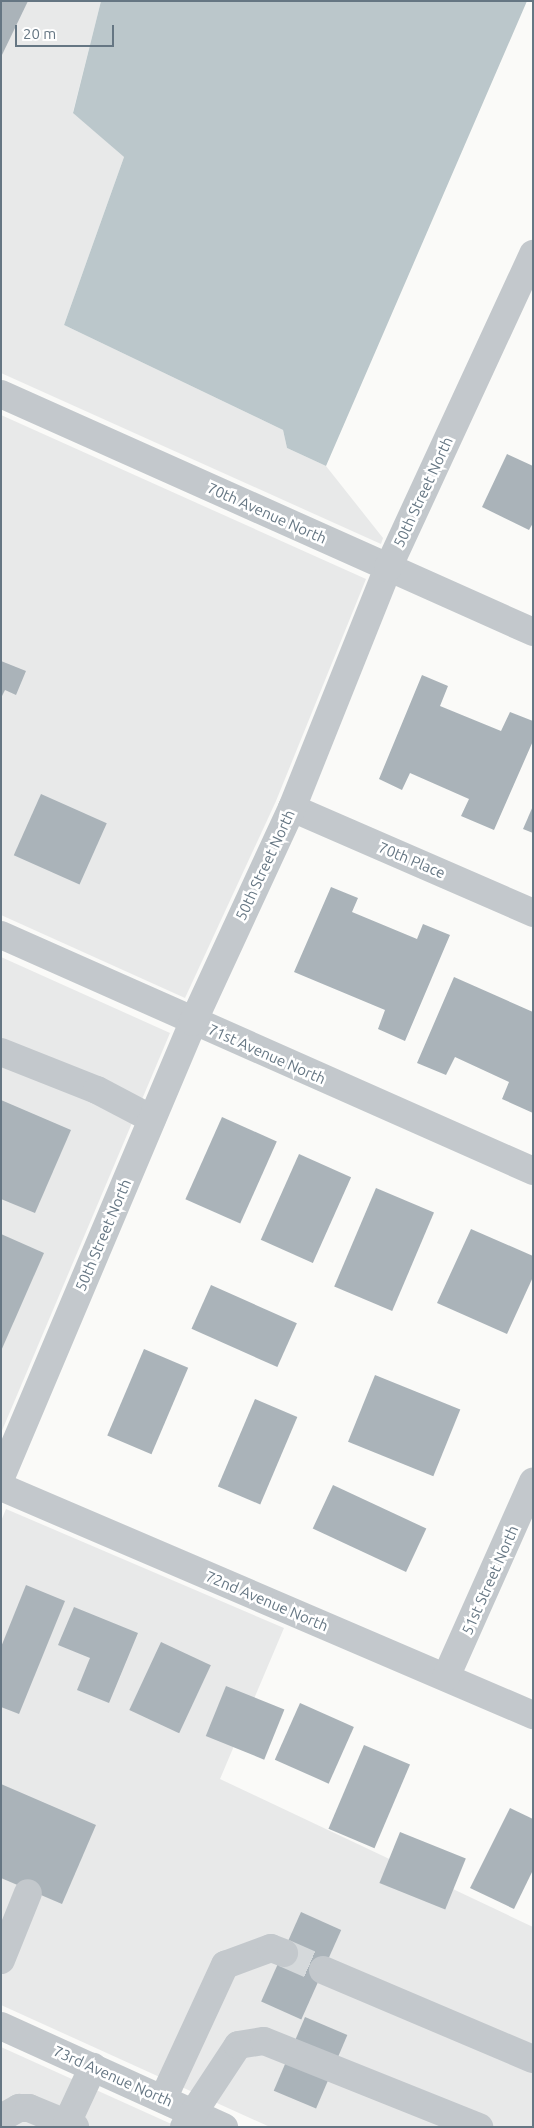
<!DOCTYPE html>
<style>
body{margin:0}
#map{position:relative;width:534px;height:2128px;overflow:hidden;background:#fafaf8;font-family:Ubuntu,sans-serif}
div>[style]{position:absolute}
[style*='--x']{left:calc(var(--x)*1px);top:calc(var(--y)*1px);width:calc(var(--w)*1px);rotate:calc(var(--a)*1deg)}
.built>*{inset:0;background:#e8e9e9}
.water>*{inset:0;background:#bbc7cb}
.building>*{inset:0;background:#aab3b9;transform-origin:0 0}
.minor-tunnel>*{height:28px;margin-top:-14px;transform-origin:0;background:repeating-linear-gradient(90deg,#d5d9db 0 28px,transparent 0 42px)}
.minor>*{height:28px;margin:-14px;padding:0 14px;transform-origin:14px;border-radius:14px;background:#c3c8cc}
span{translate:-50% -50%;white-space:nowrap;text-align:center;line-height:1.15;-webkit-text-stroke:5px #fff;paint-order:stroke}
.street-label{font-size:15px;color:#657683}
.frame{position:absolute;inset:0;border:2px solid #657683;pointer-events:none}
.scale{position:absolute;left:15px;top:25px;width:99px;height:22px;box-sizing:border-box;border:2px solid #657683;border-top:0;padding-left:6px;font-size:15px;line-height:18px;white-space:nowrap;color:#657683;-webkit-text-stroke:4px #fff;paint-order:stroke}
</style>
<div id="map">
<div class="built">
<div style="clip-path:polygon(1px 1px,101px 1px,73px 112px,124px 157px,64px 325px,283px 430px,287px 448px,326px 466px,383px 538px,381px 544px,1px 373px)"></div>
<div style="clip-path:polygon(1px 415px,366px 579px,276px 801px,185px 998px,1px 915px)"></div>
<div style="clip-path:polygon(1px 957px,170px 1033px,1px 1433px)"></div>
<div style="clip-path:polygon(6px 1509px,284px 1628px,220px 1779px,533px 1927px,533px 2127px,270px 2127px,1px 2005px,1px 1521px)"></div>
<div style="clip-path:polygon(1px 2047px,178px 2127px,1px 2127px)"></div>
</div>
<div class="water">
<div style="clip-path:polygon(101px 1px,527px 1px,326px 466px,287px 448px,283px 430px,64px 325px,124px 157px,73px 113px)"></div>
</div>
<div class="building">
<div style="clip-path:polygon(1px 1px,28px 1px,1px 57px)"></div>
<div style="clip-path:polygon(507px 454px,533px 466px,533px 523px,529px 530px,482px 507px)"></div>
<div style="clip-path:polygon(1px 661px,26px 671px,16px 695px,5px 690px,1px 698px)"></div>
<div style="clip-path:polygon(422px 675px,448px 686px,440px 706px,501px 731px,510px 712px,533px 721px,533px 741px,494px 830px,461px 816px,469px 799px,410px 773px,402px 790px,379px 779px)"></div>
<div style="left:41px;top:794px;width:72px;height:67px;rotate:24deg"></div>
<div style="clip-path:polygon(533px 806px,533px 833px,523px 829px)"></div>
<div style="clip-path:polygon(331px 887px,358px 898px,352px 912px,417px 939px,423px 924px,450px 935px,405px 1041px,378px 1029px,385px 1010px,294px 972px)"></div>
<div style="clip-path:polygon(454px 977px,533px 1012px,533px 1113px,502px 1099px,509px 1082px,455px 1057px,446px 1075px,417px 1063px)"></div>
<div style="clip-path:polygon(1px 1100px,71px 1130px,35px 1213px,1px 1199px)"></div>
<div style="left:222px;top:1117px;width:60px;height:90px;rotate:24deg"></div>
<div style="left:299px;top:1154px;width:57px;height:94px;rotate:24deg"></div>
<div style="left:376px;top:1188px;width:63px;height:107px;rotate:23deg"></div>
<div style="clip-path:polygon(471px 1229px,533px 1256px,533px 1277px,507px 1334px,437px 1303px)"></div>
<div style="clip-path:polygon(1px 1234px,44px 1253px,1px 1351px)"></div>
<div style="left:211px;top:1285px;width:94px;height:48px;rotate:24deg"></div>
<div style="left:144px;top:1349px;width:48px;height:94px;rotate:23deg"></div>
<div style="left:375px;top:1375px;width:92px;height:72px;rotate:22deg"></div>
<div style="left:255px;top:1399px;width:46px;height:95px;rotate:23deg"></div>
<div style="left:333px;top:1485px;width:103px;height:48px;rotate:25deg"></div>
<div style="clip-path:polygon(26px 1585px,65px 1601px,19px 1714px,1px 1707px,1px 1647px)"></div>
<div style="clip-path:polygon(74px 1607px,138px 1633px,109px 1703px,77px 1690px,90px 1658px,58px 1645px)"></div>
<div style="left:161px;top:1642px;width:55px;height:75px;rotate:25deg"></div>
<div style="left:226px;top:1686px;width:63px;height:54px;rotate:22deg"></div>
<div style="left:300px;top:1703px;width:59px;height:62px;rotate:24deg"></div>
<div style="left:364px;top:1745px;width:50px;height:91px;rotate:23deg"></div>
<div style="clip-path:polygon(1px 1784px,96px 1825px,62px 1904px,1px 1878px)"></div>
<div style="clip-path:polygon(510px 1808px,533px 1819px,533px 1870px,514px 1909px,470px 1888px)"></div>
<div style="left:400px;top:1832px;width:71px;height:55px;rotate:22deg"></div>
<div style="left:301px;top:1912px;width:44px;height:98px;rotate:24deg"></div>
<div style="left:305px;top:2017px;width:46px;height:80px;rotate:23deg"></div>
</div>
<div class="minor-tunnel">
<div style="--x:284;--y:1953;--w:43;--a:23.6"></div>
</div>
<div class="minor">
<div style="--x:1;--y:394;--w:583;--a:24.1"></div>
<div style="--x:292;--y:808;--w:263;--a:23.5"></div>
<div style="--x:1;--y:935;--w:582;--a:23.92"></div>
<div style="--x:1;--y:1052;--w:103;--a:21.6"></div>
<div style="--x:97;--y:1090;--w:62;--a:27.8"></div>
<div style="--x:1;--y:1477;--w:494;--a:-67.1"></div>
<div style="--x:193;--y:1022;--w:236;--a:-65.2"></div>
<div style="--x:292;--y:808;--w:258;--a:-68.2"></div>
<div style="--x:388;--y:568;--w:346;--a:-65.2"></div>
<div style="--x:1;--y:1487;--w:579;--a:23.2"></div>
<div style="--x:446;--y:1677;--w:214;--a:-66"></div>
<div style="--x:1;--y:1960;--w:72;--a:-68.1"></div>
<div style="--x:323;--y:1970;--w:228;--a:23"></div>
<div style="--x:1;--y:2026;--w:245;--a:24.4"></div>
<div style="--x:163;--y:2099;--w:148;--a:-65.2"></div>
<div style="--x:225;--y:1965;--w:49;--a:-20.3"></div>
<div style="--x:271;--y:1948;--w:14;--a:21"></div>
<div style="--x:1;--y:2118;--w:21;--a:-29"></div>
<div style="--x:19;--y:2108;--w:10;--a:0"></div>
<div style="--x:29;--y:2108;--w:50;--a:22.4"></div>
<div style="--x:67;--y:2123;--w:62;--a:-65.1"></div>
<div style="--x:184;--y:2127;--w:98;--a:-56.6"></div>
<div style="--x:238;--y:2045;--w:26;--a:-9"></div>
<div style="--x:264;--y:2041;--w:232;--a:21.8"></div>
</div>
<div class="street-label">
<span style="left:423px;top:492px;rotate:-65deg">50th Street North</span>
<span style="left:267px;top:513px;rotate:24deg">70th Avenue North</span>
<span style="left:412px;top:860px;rotate:23deg">70th Place</span>
<span style="left:265px;top:865px;rotate:-65deg">50th Street North</span>
<span style="left:267px;top:1054px;rotate:24deg">71st Avenue North</span>
<span style="left:103px;top:1235px;rotate:-67deg">50th Street North</span>
<span style="left:490px;top:1580px;rotate:-66deg">51st Street North</span>
<span style="left:267px;top:1601px;rotate:23deg">72nd Avenue North</span>
<span style="left:113px;top:2076px;rotate:24deg">73rd Avenue North</span>
</div>
<div class="frame"></div>
<div class="scale">20 m</div>
</div>
